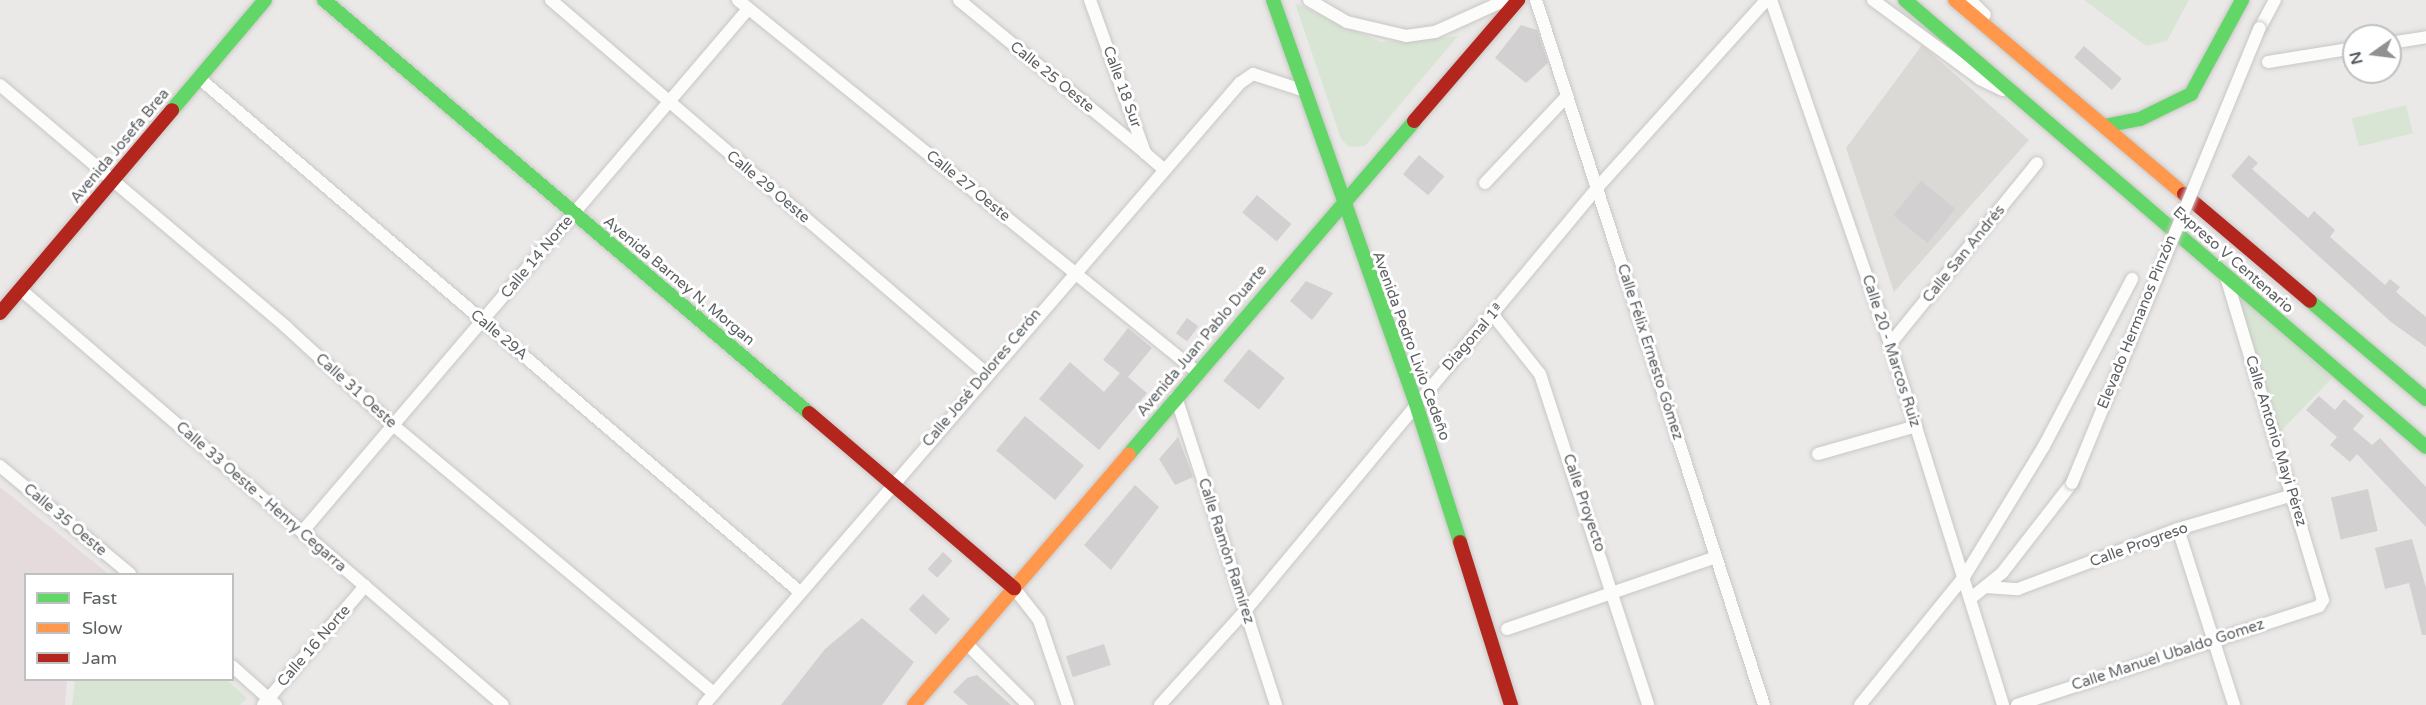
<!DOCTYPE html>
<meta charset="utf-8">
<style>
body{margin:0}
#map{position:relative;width:2426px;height:705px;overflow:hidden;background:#ebe9e7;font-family:"Varela Round",sans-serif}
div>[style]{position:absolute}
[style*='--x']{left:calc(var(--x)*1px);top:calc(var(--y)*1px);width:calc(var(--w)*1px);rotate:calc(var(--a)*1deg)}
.education>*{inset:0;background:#dbd9d6}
.medical>*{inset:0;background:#e6dbdc}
.green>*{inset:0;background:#d9e5d4;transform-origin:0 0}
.building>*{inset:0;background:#d2d0d0;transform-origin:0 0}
.roads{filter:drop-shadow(0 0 2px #c8c7c7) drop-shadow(0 0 2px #c8c7c7)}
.street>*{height:12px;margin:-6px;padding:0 6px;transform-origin:6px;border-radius:6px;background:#fcfcfb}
.fast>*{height:14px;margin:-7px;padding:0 7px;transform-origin:7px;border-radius:7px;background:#63d668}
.slow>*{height:14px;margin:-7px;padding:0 7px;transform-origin:7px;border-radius:7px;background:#ff974d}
.jam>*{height:14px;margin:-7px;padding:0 7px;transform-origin:7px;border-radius:7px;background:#b3261e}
.bridges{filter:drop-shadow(0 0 2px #c8c7c7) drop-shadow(0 0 2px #c8c7c7)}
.street-bridge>*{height:12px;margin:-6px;padding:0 6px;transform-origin:6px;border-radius:6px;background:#fcfcfb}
span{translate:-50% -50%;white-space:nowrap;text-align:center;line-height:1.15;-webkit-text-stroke:6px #fff;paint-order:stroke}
.street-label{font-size:15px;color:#5d6164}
.legend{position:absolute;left:24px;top:573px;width:210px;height:108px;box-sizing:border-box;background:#fff;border:2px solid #bec0c1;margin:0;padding:8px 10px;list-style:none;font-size:18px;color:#5d6164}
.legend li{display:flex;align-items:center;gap:12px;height:30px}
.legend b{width:30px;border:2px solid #bec0c1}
.north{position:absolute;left:2342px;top:24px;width:60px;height:60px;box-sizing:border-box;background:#fff;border:2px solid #bec0c1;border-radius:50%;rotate:256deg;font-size:16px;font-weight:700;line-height:24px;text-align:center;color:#5d6164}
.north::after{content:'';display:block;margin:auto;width:21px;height:27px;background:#8f9192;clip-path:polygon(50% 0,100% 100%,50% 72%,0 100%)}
</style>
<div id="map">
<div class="education">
<div style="clip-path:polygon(1922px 45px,2029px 140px,1894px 292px,1846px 148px)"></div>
</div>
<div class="medical">
<div style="clip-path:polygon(0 487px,109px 574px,26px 574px,26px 680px,67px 680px,65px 705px,0 705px)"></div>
</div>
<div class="green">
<div style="clip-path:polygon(2084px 0,2189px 0,2167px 41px,2146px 46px)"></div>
<div style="clip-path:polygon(1295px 3px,1381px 42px,1458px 36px,1365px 146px,1349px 147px,1341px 139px)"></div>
<div style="left:2406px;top:105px;width:29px;height:56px;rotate:76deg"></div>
<div style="clip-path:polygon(2236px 292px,2332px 378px,2280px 432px)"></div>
<div style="clip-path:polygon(75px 680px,227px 680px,247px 698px,240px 705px,72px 705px)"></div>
</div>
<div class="building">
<div style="clip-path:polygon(1521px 25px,1537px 30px,1548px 63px,1526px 83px,1495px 58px)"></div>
<div style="left:2084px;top:46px;width:50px;height:15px;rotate:41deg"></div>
<div style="left:1419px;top:155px;width:33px;height:25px;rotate:40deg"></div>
<div style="clip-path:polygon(2249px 155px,2258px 163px,2252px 169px,2308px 218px,2314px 211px,2335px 230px,2330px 237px,2385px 285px,2390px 279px,2400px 287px,2396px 292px,2426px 317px,2426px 347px,2391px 322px,2231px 176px)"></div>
<div style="left:1921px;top:181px;width:44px;height:44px;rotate:39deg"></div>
<div style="left:1257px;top:195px;width:45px;height:23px;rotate:40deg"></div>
<div style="clip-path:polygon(1306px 281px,1333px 293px,1312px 320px,1290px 301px)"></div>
<div style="left:1187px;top:318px;width:14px;height:19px;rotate:36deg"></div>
<div style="clip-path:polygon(1128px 328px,1152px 348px,1128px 377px,1147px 393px,1099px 450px,1039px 399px,1070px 362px,1104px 392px,1120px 373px,1103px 360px)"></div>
<div style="left:1249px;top:349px;width:46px;height:41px;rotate:39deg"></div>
<div style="clip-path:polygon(2319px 396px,2335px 410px,2344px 399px,2364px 416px,2353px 429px,2372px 445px,2380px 438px,2426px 487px,2426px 527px,2357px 454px,2350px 462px,2330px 445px,2337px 437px,2306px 410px)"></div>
<div style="left:1025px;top:416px;width:77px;height:45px;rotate:40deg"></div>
<div style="clip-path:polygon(1178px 437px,1193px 477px,1175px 485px,1159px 459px)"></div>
<div style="clip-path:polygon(1135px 485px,1159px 507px,1111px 570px,1084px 545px)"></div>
<div style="left:2368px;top:489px;width:43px;height:38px;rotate:77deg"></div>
<div style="clip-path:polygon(2412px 539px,2426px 588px,2426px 635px,2422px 635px,2409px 583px,2385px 589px,2375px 548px)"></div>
<div style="left:943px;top:552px;width:13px;height:23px;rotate:42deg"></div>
<div style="left:923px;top:594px;width:37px;height:21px;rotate:43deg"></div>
<div style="clip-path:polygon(862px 618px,914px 662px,882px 705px,781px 705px,825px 649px)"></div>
<div style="left:1104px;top:644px;width:22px;height:40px;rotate:72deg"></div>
<div style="clip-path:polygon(977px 675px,1011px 705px,968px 705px,953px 692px,967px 678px)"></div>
</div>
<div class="roads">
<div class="street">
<div style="--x:551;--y:0;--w:573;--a:40.61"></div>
<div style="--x:738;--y:0;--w:591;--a:39.02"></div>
<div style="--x:959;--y:0;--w:241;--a:39.4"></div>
<div style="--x:1090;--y:0;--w:163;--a:70.2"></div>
<div style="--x:1145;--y:153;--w:23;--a:41"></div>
<div style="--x:1309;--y:0;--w:44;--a:30.1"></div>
<div style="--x:1347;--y:22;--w:61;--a:13.3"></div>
<div style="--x:1406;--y:36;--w:29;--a:-8"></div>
<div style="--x:1435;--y:32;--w:78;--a:-24.3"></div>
<div style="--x:1536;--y:0;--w:741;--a:72.08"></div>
<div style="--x:1771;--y:0;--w:364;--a:70.9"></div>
<div style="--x:1890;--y:344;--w:378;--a:72.6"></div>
<div style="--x:1873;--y:0;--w:133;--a:36.4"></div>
<div style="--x:1980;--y:79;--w:25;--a:26"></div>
<div style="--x:1970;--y:0;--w:21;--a:45"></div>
<div style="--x:2260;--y:28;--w:32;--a:-62"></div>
<div style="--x:2390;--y:43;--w:36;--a:-9"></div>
<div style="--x:2268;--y:62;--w:87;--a:-9.2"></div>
<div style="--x:199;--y:78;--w:791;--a:40.54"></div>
<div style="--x:0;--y:85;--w:375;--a:40.2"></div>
<div style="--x:286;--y:327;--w:145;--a:42.5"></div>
<div style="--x:393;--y:425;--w:418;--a:39.9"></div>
<div style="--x:1485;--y:183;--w:120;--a:-46.7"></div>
<div style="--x:20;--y:289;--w:637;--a:40.74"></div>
<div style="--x:1493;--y:315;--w:75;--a:51.5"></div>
<div style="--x:1540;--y:374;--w:348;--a:71.9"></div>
<div style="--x:1890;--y:344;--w:233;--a:-50.9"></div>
<div style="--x:1176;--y:397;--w:324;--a:72"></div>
<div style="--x:1818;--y:454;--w:102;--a:-15.9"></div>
<div style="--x:0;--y:466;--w:169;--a:39.7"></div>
<div style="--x:2178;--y:529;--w:185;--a:72.3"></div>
<div style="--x:302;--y:532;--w:687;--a:-49.54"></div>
<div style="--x:1986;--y:587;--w:32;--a:4"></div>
<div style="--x:2018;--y:589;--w:171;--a:-20.6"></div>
<div style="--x:2178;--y:529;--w:120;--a:-16.5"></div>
<div style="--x:1014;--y:588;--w:41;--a:52"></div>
<div style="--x:1039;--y:620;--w:90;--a:71.2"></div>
<div style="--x:1970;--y:599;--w:41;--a:-39.1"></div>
<div style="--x:2002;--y:573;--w:114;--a:-52.1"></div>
<div style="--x:1507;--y:629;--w:221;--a:-19"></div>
<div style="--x:966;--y:643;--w:88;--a:45"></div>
<div style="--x:232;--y:666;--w:59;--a:41.6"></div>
<div style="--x:263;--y:705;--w:157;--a:-49.4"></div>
<div style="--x:704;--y:705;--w:821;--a:-49.25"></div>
<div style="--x:1240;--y:83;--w:16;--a:-35"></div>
<div style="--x:1253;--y:74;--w:55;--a:18.1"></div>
<div style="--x:1160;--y:705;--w:127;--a:-47.9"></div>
<div style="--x:1245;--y:611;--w:550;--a:-50.23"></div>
<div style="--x:1597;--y:188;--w:253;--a:-48"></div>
<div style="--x:1860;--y:705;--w:165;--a:-50.9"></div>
<div style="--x:1964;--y:577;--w:153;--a:-58.6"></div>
<div style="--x:2044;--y:446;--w:189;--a:-62.2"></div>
<div style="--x:2017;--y:705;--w:318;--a:-18.1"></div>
<div style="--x:2319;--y:606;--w:7;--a:-56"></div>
<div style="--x:2323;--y:600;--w:337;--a:-106.7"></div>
</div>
<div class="fast">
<div style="--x:324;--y:0;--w:637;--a:40.42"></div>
<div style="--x:1273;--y:0;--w:429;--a:70.5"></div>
<div style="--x:1416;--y:404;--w:145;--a:72.3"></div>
<div style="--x:1905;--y:0;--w:686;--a:40.63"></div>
<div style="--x:172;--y:110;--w:144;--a:-49.8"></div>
<div style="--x:2104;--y:126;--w:37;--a:-11"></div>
<div style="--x:2140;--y:119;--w:57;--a:-26.1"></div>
<div style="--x:2191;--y:94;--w:107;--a:-61.5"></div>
<div style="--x:2310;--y:301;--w:152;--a:40.2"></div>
<div style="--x:1129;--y:454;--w:438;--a:-49.4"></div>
</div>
<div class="slow">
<div style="--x:1955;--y:0;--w:300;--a:40.3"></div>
<div style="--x:914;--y:705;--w:330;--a:-49.4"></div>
</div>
<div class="jam">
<div style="--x:1414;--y:121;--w:160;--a:-49.3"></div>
<div style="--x:2184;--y:194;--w:165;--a:40.3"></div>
<div style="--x:0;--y:313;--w:266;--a:-49.7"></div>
<div style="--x:809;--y:413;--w:270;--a:40.5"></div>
<div style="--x:1460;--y:542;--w:171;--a:72.6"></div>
</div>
</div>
<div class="bridges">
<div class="street-bridge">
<div style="--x:2072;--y:483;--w:492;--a:-67.6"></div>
</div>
</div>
<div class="street-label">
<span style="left:1052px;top:77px;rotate:39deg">Calle 25 Oeste</span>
<span style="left:1122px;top:87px;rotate:70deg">Calle 18 Sur</span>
<span style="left:120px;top:146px;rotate:-50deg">Avenida Josefa Brea</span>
<span style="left:968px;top:186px;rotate:39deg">Calle 27 Oeste</span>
<span style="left:768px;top:187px;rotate:40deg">Calle 29 Oeste</span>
<span style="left:1964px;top:254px;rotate:-51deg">Calle San Andrés</span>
<span style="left:537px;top:257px;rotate:-50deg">Calle 14 Norte</span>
<span style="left:2233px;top:260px;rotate:41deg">Expreso V Centenario</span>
<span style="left:679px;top:281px;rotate:40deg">Avenida Barney N. Morgan</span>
<span style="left:2137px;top:322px;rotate:-68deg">Elevado Hermanos Pinzón</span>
<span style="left:499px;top:335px;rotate:40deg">Calle 29A</span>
<span style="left:1473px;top:337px;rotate:-49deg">Diagonal 1ª</span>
<span style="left:1202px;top:341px;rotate:-50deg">Avenida Juan Pablo Duarte</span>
<span style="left:1411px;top:346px;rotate:70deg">Avenida Pedro Livio Cedeño</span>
<span style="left:1891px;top:351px;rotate:72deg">Calle 20 - Marcos Ruiz</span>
<span style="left:1650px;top:352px;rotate:72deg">Calle Félix Ernesto Gómez</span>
<span style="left:982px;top:378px;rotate:-50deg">Calle José Dolores Cerón</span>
<span style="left:356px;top:391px;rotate:42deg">Calle 31 Oeste</span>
<span style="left:2276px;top:441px;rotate:73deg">Calle Antonio Mayi Pérez</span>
<span style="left:261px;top:497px;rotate:41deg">Calle 33 Oeste - Henry Cegarra</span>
<span style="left:1584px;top:503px;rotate:71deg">Calle Proyecto</span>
<span style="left:65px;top:520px;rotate:40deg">Calle 35 Oeste</span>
<span style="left:2139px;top:545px;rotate:-20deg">Calle Progreso</span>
<span style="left:1226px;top:551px;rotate:72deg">Calle Ramón Ramírez</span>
<span style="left:314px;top:646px;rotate:-49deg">Calle 16 Norte</span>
<span style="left:2168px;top:655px;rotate:-18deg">Calle Manuel Ubaldo Gomez</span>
</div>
<ul class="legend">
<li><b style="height:8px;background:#63d668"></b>Fast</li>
<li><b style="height:8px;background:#ff974d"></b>Slow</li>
<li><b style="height:8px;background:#b3261e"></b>Jam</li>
</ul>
<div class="north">N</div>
</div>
